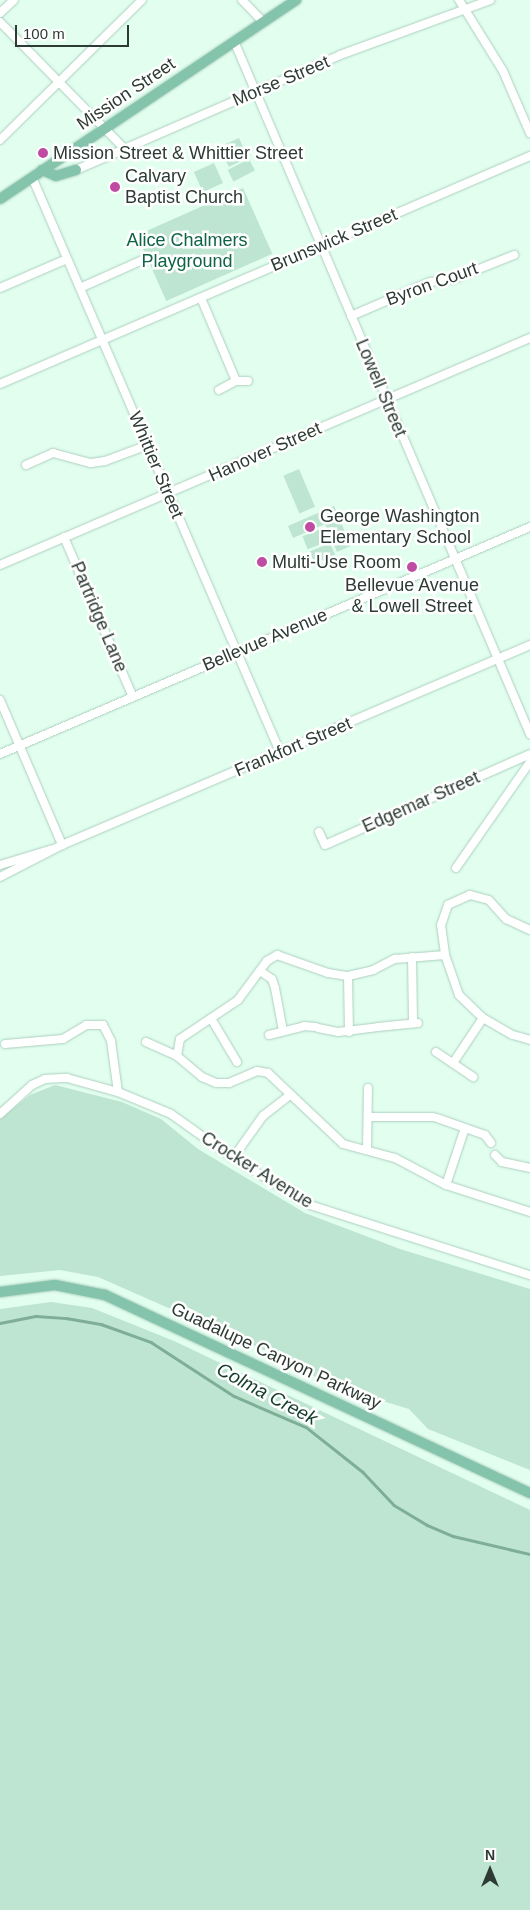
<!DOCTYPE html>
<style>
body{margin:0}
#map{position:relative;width:530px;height:1910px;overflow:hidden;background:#e1feef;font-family:Arial,sans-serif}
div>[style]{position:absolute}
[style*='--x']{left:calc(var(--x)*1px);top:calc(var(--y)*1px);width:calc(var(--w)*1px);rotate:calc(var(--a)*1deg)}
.green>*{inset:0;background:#bee5d1;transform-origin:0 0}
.stream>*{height:2.5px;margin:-1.25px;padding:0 1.25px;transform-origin:1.25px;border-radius:1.25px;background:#7eae97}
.roads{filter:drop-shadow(0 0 1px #adcfbe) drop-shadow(0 0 1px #adcfbe)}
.minor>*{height:8px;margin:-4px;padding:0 4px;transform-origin:4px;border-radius:4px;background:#fff}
.major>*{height:10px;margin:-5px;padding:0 5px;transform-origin:5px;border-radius:5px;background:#85c4ac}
.dots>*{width:14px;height:14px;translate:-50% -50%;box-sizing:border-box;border:2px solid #fff;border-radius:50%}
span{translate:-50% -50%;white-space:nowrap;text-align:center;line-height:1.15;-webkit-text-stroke:5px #fff;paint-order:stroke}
.street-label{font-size:18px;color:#2d3b34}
.poi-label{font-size:18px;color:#2d3b34}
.left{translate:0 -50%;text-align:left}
.park-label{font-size:18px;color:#0f6446}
.water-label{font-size:19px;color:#143c2c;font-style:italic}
.north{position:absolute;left:465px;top:1845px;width:50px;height:50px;-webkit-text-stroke:4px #fff;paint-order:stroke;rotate:0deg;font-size:14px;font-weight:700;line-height:20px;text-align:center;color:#2d3b34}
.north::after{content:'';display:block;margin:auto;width:18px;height:22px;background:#2d3b34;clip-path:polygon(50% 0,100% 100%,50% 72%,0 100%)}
.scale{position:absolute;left:15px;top:25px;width:114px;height:22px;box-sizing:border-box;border:2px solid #2d3b34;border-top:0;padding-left:6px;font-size:15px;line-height:18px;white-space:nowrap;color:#2d3b34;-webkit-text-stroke:4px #fff;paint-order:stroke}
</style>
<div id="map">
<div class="green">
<div style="left:239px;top:138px;width:22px;height:21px;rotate:66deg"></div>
<div style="left:249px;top:159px;width:13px;height:24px;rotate:63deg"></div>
<div style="left:214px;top:163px;width:22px;height:22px;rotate:66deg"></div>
<div style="left:243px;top:188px;width:72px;height:116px;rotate:66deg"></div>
<div style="left:299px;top:469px;width:41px;height:17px;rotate:67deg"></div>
<div style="clip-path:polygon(334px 506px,351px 546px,337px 552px,325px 524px,293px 538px,288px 526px)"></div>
<div style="left:324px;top:528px;width:14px;height:23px;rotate:69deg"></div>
<div style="left:330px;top:543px;width:13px;height:22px;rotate:67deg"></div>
<div style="clip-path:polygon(55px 1085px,122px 1102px,161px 1119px,198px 1149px,305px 1213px,400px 1249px,530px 1289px,530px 1470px,428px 1429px,409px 1409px,330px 1385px,282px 1358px,98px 1277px,60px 1270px,0 1276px,0 1119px,30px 1095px)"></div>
<div style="clip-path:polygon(51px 1302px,92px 1308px,174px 1341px,530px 1510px,530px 1910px,0 1910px,0 1309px)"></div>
</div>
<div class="stream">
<div style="--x:0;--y:1323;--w:37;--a:-11"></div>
<div style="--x:36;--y:1316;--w:30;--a:4"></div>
<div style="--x:66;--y:1318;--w:36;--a:10"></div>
<div style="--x:101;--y:1324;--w:53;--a:19.8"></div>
<div style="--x:151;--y:1342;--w:99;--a:33"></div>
<div style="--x:234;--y:1396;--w:78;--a:23.3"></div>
<div style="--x:306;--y:1427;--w:73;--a:38.3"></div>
<div style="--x:363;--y:1472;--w:45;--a:46.8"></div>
<div style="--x:394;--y:1505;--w:39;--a:31"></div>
<div style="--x:427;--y:1525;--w:28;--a:23"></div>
<div style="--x:453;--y:1536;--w:79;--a:13.2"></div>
</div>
<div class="roads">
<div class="minor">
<div style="--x:242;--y:0;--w:30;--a:46"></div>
<div style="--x:459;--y:0;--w:84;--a:58.2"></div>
<div style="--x:503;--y:71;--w:68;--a:66.5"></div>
<div style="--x:0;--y:13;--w:19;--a:-43"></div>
<div style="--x:0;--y:22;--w:178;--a:45.5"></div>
<div style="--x:234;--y:41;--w:754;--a:66.87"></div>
<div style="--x:0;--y:140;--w:199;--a:-44.6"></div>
<div style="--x:76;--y:170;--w:288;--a:-23.5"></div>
<div style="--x:340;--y:55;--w:160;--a:-20.1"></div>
<div style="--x:32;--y:177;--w:626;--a:66.67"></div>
<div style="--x:0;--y:288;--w:73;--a:-23.4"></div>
<div style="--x:80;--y:288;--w:73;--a:-24.1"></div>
<div style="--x:201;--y:298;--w:90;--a:67.1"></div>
<div style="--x:351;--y:316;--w:86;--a:-23.3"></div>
<div style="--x:430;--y:282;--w:24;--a:-7"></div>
<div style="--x:454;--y:279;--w:65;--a:-21.8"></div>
<div style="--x:0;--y:384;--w:577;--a:-23.28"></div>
<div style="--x:219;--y:390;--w:19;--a:-28"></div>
<div style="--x:236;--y:381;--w:12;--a:0"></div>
<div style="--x:26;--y:465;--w:30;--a:-24"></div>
<div style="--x:53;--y:453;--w:39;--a:15"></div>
<div style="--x:91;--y:463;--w:14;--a:-8"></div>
<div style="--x:105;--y:461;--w:46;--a:-20.4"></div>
<div style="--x:64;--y:537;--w:174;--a:66.7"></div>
<div style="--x:0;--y:565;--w:577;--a:-23.19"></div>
<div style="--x:0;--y:700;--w:158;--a:66.8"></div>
<div style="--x:0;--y:754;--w:577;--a:-23.19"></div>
<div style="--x:319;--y:832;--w:14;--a:65"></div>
<div style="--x:325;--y:845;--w:224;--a:-23.9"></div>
<div style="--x:0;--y:865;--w:55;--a:-16.8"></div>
<div style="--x:456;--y:868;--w:129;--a:-55.1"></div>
<div style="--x:0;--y:877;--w:70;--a:-27.3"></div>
<div style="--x:62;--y:845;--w:509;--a:-23.14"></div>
<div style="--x:530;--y:930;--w:26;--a:-155"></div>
<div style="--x:506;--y:919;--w:25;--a:-132"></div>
<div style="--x:489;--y:900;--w:20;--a:-165"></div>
<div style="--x:470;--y:895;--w:24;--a:156"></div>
<div style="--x:448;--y:905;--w:21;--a:109"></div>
<div style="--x:441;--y:925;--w:30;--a:82"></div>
<div style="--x:445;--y:955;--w:42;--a:70.7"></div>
<div style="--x:459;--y:995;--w:33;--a:44"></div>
<div style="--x:483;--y:1018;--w:34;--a:30"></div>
<div style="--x:513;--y:1035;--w:18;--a:16"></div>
<div style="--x:412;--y:957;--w:65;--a:89.1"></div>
<div style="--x:260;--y:971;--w:14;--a:34"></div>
<div style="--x:272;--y:979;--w:9;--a:72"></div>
<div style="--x:275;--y:988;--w:44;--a:79.5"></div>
<div style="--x:348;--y:976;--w:56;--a:89"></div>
<div style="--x:212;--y:1020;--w:49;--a:59.2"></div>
<div style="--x:378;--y:1027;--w:40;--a:-5.7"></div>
<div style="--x:318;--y:1028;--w:20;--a:11"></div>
<div style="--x:338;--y:1032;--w:38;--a:-7"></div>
<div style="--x:269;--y:1035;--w:36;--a:-14"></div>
<div style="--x:304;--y:1026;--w:12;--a:5"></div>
<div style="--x:146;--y:1042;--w:34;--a:24"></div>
<div style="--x:177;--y:1056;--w:33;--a:40"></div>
<div style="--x:202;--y:1077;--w:15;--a:23"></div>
<div style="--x:216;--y:1083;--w:13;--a:0"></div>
<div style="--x:229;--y:1083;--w:30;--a:-23"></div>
<div style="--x:257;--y:1071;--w:11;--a:10"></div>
<div style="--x:268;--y:1073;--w:103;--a:43.4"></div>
<div style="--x:343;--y:1144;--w:54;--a:15.1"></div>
<div style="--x:395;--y:1158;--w:58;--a:27.9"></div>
<div style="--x:446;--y:1185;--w:88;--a:17.8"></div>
<div style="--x:5;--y:1044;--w:58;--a:-4.9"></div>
<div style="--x:63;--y:1039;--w:27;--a:-31"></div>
<div style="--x:86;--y:1025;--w:17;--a:0"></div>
<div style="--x:103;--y:1025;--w:18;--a:63"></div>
<div style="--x:111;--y:1041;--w:51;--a:82.2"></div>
<div style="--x:436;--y:1052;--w:45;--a:34"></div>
<div style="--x:177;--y:1056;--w:17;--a:-80"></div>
<div style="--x:180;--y:1039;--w:70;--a:-33.9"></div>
<div style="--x:238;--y:1000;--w:49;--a:-53.4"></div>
<div style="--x:267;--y:961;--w:12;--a:-31"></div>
<div style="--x:277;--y:955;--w:54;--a:19.4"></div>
<div style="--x:328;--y:973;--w:20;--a:9"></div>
<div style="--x:348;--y:976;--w:26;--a:-13"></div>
<div style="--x:373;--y:970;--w:25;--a:-27"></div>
<div style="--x:395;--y:959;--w:50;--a:-4.6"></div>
<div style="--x:453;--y:1063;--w:54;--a:-56.3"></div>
<div style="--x:0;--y:1114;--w:43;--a:-42.2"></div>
<div style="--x:32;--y:1085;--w:14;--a:-25"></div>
<div style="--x:45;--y:1079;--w:22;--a:-3"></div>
<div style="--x:67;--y:1078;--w:53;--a:15.4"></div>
<div style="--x:118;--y:1092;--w:57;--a:22.5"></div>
<div style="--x:171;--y:1114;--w:76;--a:35.4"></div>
<div style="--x:233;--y:1158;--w:90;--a:31.4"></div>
<div style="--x:310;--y:1205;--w:231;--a:17.7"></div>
<div style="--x:368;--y:1117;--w:65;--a:0"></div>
<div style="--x:437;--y:1118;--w:51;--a:19.5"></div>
<div style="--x:485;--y:1135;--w:10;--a:53"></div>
<div style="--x:367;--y:1150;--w:62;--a:-89.1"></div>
<div style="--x:495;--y:1155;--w:10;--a:45"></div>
<div style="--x:502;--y:1162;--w:29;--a:12"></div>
<div style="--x:233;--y:1158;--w:52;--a:-54.5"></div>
<div style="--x:263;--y:1116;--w:34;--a:-38"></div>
<div style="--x:446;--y:1185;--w:60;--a:-71.6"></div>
</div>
<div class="major">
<div style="--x:42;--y:170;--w:15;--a:23"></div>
<div style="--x:56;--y:176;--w:21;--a:-17"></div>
<div style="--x:0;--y:199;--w:357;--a:-33.9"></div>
<div style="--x:0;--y:1292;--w:55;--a:-7.3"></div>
<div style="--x:55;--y:1285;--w:51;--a:11.3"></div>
<div style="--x:105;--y:1295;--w:469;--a:25"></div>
</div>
</div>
<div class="dots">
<div style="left:43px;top:153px;background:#c04ba2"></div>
<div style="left:115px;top:187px;background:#c04ba2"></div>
<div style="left:310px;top:527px;background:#c04ba2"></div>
<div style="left:262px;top:562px;background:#c04ba2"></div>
<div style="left:412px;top:567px;background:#c04ba2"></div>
</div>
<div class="street-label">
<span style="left:281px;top:81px;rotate:-23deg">Morse Street</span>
<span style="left:126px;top:94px;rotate:-34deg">Mission Street</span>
<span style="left:334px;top:240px;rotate:-23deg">Brunswick Street</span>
<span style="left:432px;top:284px;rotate:-20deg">Byron Court</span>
<span style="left:381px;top:388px;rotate:67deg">Lowell Street</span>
<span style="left:265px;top:452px;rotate:-24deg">Hanover Street</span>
<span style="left:156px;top:465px;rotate:67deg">Whittier Street</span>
<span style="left:99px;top:617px;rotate:67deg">Partridge Lane</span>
<span style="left:265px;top:640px;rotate:-23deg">Bellevue Avenue</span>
<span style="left:293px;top:747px;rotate:-23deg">Frankfort Street</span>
<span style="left:421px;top:802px;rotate:-24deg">Edgemar Street</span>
<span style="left:257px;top:1170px;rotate:32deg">Crocker Avenue</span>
<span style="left:276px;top:1356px;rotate:25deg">Guadalupe Canyon Parkway</span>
</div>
<div class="poi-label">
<span class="left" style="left:53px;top:153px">Mission Street &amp; Whittier Street</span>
<span class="left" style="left:125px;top:187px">Calvary<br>Baptist Church</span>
<span class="left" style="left:320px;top:527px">George Washington<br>Elementary School</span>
<span class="left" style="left:272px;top:562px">Multi-Use Room</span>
<span style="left:412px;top:596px">Bellevue Avenue<br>&amp; Lowell Street</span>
</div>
<div class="park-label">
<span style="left:187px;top:251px">Alice Chalmers<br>Playground</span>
</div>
<div class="water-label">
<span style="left:267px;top:1394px;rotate:28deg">Colma Creek</span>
</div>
<div class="north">N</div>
<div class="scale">100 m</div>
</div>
